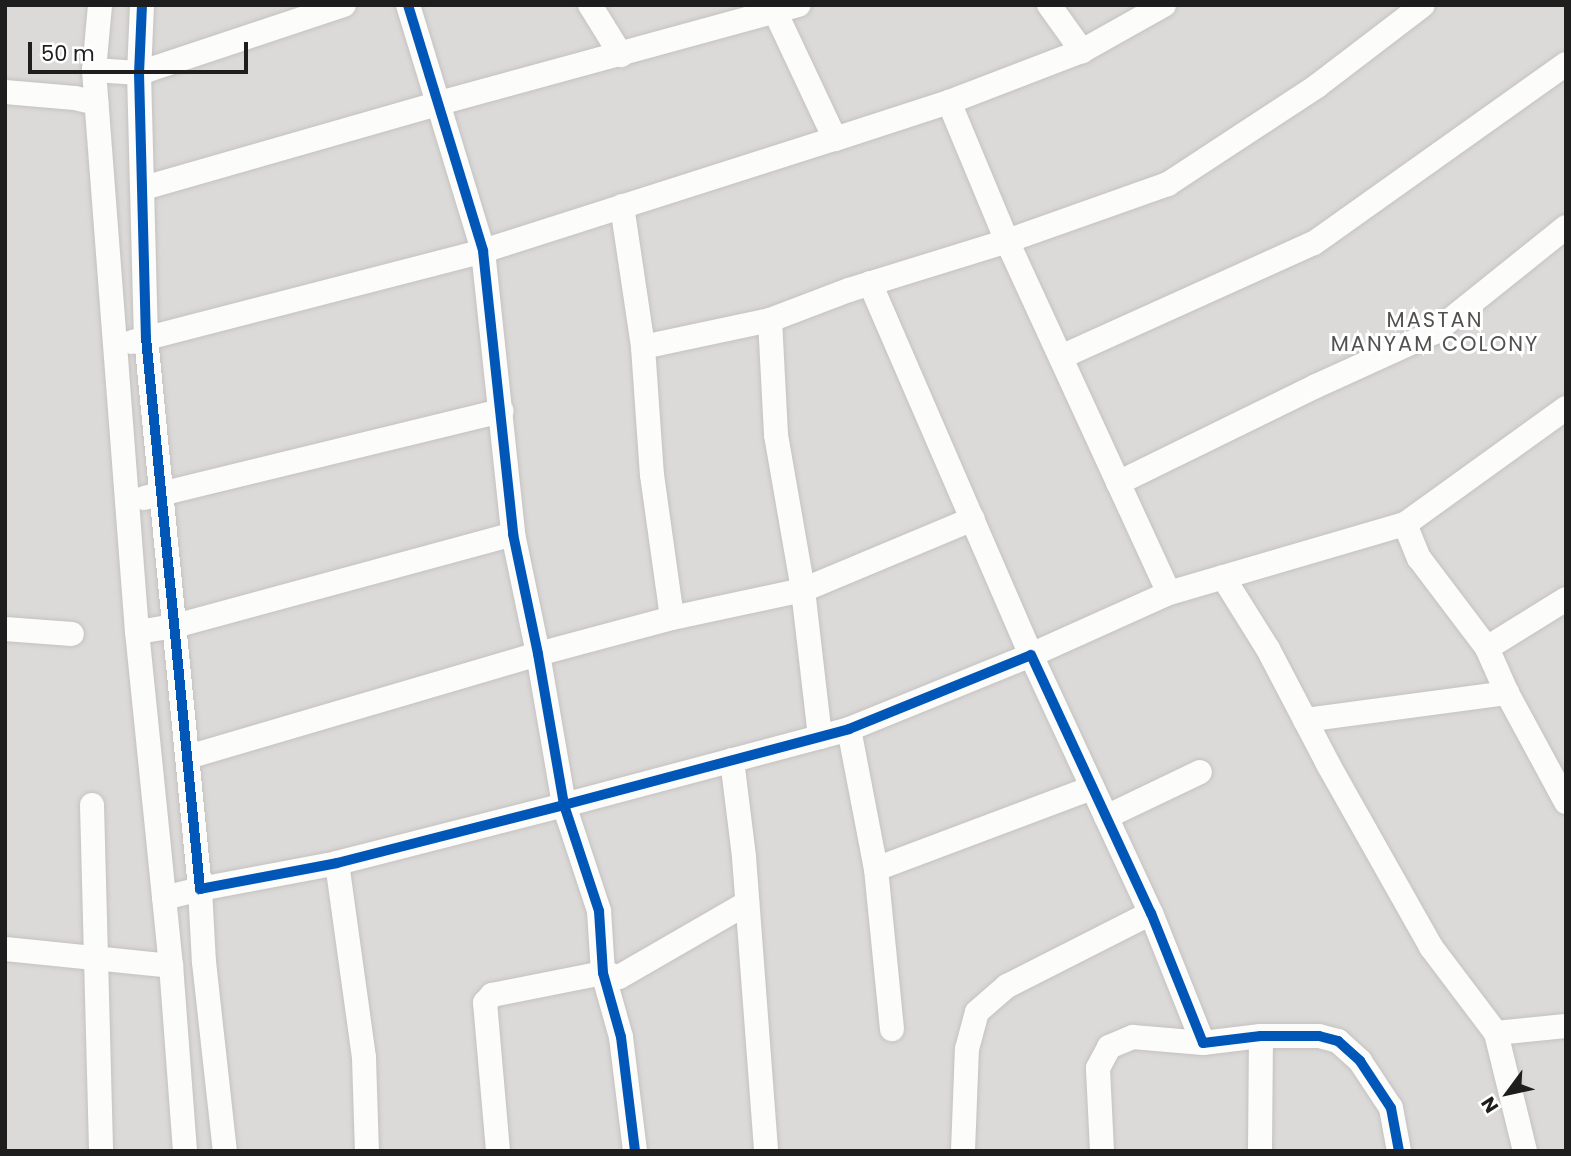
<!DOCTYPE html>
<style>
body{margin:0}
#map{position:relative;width:1571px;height:1156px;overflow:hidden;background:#edeae7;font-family:Poppins,sans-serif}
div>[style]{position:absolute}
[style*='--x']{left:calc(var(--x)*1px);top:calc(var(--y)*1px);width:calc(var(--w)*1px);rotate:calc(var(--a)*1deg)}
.residential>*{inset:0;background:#dcdad8;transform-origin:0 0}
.roads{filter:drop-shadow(0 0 2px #c4c2c1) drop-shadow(0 0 2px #c4c2c1)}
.street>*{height:24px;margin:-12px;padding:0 12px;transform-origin:12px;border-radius:12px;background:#fcfcfb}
.cycleway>*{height:10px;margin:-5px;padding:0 5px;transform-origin:5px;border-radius:5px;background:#0057b8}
span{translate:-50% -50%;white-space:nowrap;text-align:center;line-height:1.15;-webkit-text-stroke:6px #fff;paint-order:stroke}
.neighbourhood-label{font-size:21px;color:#515151;letter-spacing:2px}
.frame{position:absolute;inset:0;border:7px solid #1e1e1e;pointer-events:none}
.north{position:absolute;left:1473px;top:1058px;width:70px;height:70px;-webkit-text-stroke:5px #fff;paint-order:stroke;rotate:237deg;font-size:19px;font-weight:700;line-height:28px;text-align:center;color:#1e1e1e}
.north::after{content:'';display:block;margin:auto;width:24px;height:32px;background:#1e1e1e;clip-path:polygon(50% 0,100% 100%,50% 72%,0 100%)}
.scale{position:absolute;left:28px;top:42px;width:220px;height:32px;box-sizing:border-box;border:4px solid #1e1e1e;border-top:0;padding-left:9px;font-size:21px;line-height:24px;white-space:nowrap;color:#1e1e1e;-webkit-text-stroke:5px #fff;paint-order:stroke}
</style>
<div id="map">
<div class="residential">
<div style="left:5px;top:5px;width:1561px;height:1146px"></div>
</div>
<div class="roads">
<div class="street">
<div style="--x:142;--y:5;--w:68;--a:92.5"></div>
<div style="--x:139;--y:73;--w:265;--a:88.5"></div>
<div style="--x:146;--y:338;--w:554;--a:84.4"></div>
<div style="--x:200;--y:889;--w:139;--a:-10.7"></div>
<div style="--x:337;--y:863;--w:234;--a:-14.3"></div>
<div style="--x:564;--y:805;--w:112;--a:71.7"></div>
<div style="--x:599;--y:911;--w:62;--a:86.3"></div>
<div style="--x:603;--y:973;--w:66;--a:74.3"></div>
<div style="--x:621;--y:1037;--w:115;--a:83"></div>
<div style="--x:408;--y:5;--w:257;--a:73"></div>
<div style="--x:483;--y:251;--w:285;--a:83.9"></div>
<div style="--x:513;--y:534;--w:123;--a:78.2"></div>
<div style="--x:538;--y:654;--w:153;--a:80.2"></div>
<div style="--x:564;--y:805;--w:295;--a:-14.9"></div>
<div style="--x:849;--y:729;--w:196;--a:-22.1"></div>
<div style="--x:1031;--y:655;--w:285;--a:65.1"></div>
<div style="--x:1151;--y:913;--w:140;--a:68.2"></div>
<div style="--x:1203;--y:1043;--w:58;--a:-6.9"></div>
<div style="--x:1261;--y:1036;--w:58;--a:0"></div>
<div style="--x:1319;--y:1036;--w:20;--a:15"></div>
<div style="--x:1338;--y:1041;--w:30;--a:42"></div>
<div style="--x:1360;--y:1061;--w:56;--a:56.6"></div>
<div style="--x:1391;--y:1108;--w:44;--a:79.5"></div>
<div style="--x:590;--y:5;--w:59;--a:58.2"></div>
<div style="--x:772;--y:5;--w:148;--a:64.8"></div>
<div style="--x:1049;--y:5;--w:57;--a:54.3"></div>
<div style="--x:94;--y:70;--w:65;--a:-84.7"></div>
<div style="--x:5;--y:92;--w:70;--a:4.9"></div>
<div style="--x:75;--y:98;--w:22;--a:13"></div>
<div style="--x:949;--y:102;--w:151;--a:67.4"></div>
<div style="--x:1007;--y:241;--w:387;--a:65.3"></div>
<div style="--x:1169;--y:593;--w:246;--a:-16.3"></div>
<div style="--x:144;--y:188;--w:304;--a:-16"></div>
<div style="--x:436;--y:104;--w:376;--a:-15.3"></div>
<div style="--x:622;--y:206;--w:143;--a:81.5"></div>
<div style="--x:643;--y:347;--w:130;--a:-12"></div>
<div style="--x:770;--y:320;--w:85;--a:-20.8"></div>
<div style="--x:849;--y:290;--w:165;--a:-17.2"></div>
<div style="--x:1007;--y:241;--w:171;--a:-19.5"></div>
<div style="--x:1168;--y:184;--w:178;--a:-33.3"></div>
<div style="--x:1317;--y:86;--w:133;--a:-37.4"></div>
<div style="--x:870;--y:283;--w:405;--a:66.6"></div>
<div style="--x:1031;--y:655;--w:151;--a:-24.2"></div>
<div style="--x:770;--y:320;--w:115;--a:87"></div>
<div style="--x:776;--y:435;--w:157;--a:80.1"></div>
<div style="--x:803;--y:590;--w:184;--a:-22.7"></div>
<div style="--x:132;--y:342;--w:363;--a:-14.5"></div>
<div style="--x:483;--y:251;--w:369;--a:-17.7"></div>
<div style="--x:835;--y:139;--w:120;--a:-18"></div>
<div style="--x:949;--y:102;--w:142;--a:-21"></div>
<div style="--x:1082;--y:51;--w:94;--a:-29.3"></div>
<div style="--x:643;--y:347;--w:128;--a:86"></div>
<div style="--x:652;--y:475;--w:144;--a:82"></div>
<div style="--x:1061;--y:357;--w:277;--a:-24.3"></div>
<div style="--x:1314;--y:243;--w:309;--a:-35.4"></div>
<div style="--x:1566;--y:408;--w:198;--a:144.2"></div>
<div style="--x:1405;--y:524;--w:37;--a:68"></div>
<div style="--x:1419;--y:558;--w:113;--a:52.9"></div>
<div style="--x:1487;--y:648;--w:49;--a:66"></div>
<div style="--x:1507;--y:693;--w:124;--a:61.6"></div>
<div style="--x:1118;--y:483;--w:220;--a:-26.1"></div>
<div style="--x:1316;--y:386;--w:131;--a:-24.4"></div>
<div style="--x:1435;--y:332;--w:168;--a:-38.7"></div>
<div style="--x:144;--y:498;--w:368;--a:-13.7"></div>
<div style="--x:1223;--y:577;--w:85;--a:58"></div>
<div style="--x:1268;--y:649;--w:130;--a:62.4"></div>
<div style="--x:1328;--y:764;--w:210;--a:60.6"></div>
<div style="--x:1431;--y:947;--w:108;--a:52.9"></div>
<div style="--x:1496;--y:1033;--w:70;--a:-5.7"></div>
<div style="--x:5;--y:629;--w:67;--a:4.3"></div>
<div style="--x:137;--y:632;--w:38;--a:-9"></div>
<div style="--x:175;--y:626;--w:350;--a:-15.2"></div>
<div style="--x:1487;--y:648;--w:93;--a:-31.8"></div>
<div style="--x:1305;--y:720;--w:204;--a:-7.6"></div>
<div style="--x:849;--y:729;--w:143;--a:79.1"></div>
<div style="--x:876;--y:869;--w:231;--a:-20.6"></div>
<div style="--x:188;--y:757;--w:365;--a:-16.4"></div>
<div style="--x:538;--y:654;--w:139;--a:-15"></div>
<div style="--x:672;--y:618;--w:134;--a:-12.1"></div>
<div style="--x:803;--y:590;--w:148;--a:83.4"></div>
<div style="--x:732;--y:760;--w:98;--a:82.9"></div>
<div style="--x:744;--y:857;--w:295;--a:85.7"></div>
<div style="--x:92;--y:805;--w:346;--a:88.5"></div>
<div style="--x:1106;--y:817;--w:104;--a:-25.6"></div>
<div style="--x:337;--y:863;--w:197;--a:82.1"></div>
<div style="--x:364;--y:1058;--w:93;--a:88.2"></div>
<div style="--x:876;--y:869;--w:161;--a:84.3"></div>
<div style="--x:164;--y:898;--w:37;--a:-14"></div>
<div style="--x:200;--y:889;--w:73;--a:86.9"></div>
<div style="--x:204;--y:962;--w:190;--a:83.7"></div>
<div style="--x:5;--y:949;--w:167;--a:5.8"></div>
<div style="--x:1496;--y:1033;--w:122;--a:76.2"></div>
<div style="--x:185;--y:1151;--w:186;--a:-94.3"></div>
<div style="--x:171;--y:966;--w:336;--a:-95.8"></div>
<div style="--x:137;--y:632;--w:564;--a:-94.38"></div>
<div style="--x:94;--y:70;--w:45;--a:3.8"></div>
<div style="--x:139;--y:73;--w:216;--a:-18.4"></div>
<div style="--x:498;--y:1151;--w:149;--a:-95"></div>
<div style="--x:485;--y:1003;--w:11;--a:-49"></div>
<div style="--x:492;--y:995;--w:113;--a:-11.2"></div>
<div style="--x:603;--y:973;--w:16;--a:14"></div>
<div style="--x:619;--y:977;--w:148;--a:-30"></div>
<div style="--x:963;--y:1151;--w:102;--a:-87.8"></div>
<div style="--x:967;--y:1049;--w:38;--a:-75"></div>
<div style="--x:977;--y:1012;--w:40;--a:-41"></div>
<div style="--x:1007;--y:986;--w:161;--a:-26.9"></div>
<div style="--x:1102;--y:1151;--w:83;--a:-92.8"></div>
<div style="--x:1098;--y:1068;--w:24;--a:-62"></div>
<div style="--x:1109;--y:1047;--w:26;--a:-23"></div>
<div style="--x:1133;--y:1037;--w:70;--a:4.9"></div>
<div style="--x:1260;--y:1151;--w:115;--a:-89.5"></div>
</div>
</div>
<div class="cycleway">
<div style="--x:142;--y:5;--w:68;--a:92.5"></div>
<div style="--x:139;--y:73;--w:265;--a:88.5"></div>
<div style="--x:146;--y:338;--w:554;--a:84.4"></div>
<div style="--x:200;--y:889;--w:139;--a:-10.7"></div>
<div style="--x:337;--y:863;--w:234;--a:-14.3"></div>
<div style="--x:564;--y:805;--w:112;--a:71.7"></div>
<div style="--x:599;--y:911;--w:62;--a:86.3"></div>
<div style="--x:603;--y:973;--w:66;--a:74.3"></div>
<div style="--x:621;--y:1037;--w:115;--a:83"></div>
<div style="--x:408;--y:5;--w:257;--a:73"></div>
<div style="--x:483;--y:251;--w:285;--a:83.9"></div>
<div style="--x:513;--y:534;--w:123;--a:78.2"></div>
<div style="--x:538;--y:654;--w:153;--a:80.2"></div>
<div style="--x:564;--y:805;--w:295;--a:-14.9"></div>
<div style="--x:849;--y:729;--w:196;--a:-22.1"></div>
<div style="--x:1031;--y:655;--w:285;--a:65.1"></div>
<div style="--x:1151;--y:913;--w:140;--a:68.2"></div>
<div style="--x:1203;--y:1043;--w:58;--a:-6.9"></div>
<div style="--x:1261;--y:1036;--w:58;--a:0"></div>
<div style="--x:1319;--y:1036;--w:20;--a:15"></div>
<div style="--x:1338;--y:1041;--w:30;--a:42"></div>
<div style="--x:1360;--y:1061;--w:56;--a:56.6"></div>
<div style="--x:1391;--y:1108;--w:44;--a:79.5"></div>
</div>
<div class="neighbourhood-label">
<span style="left:1435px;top:332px">MASTAN<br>MANYAM COLONY</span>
</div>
<div class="frame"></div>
<div class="north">N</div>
<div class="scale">50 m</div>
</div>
